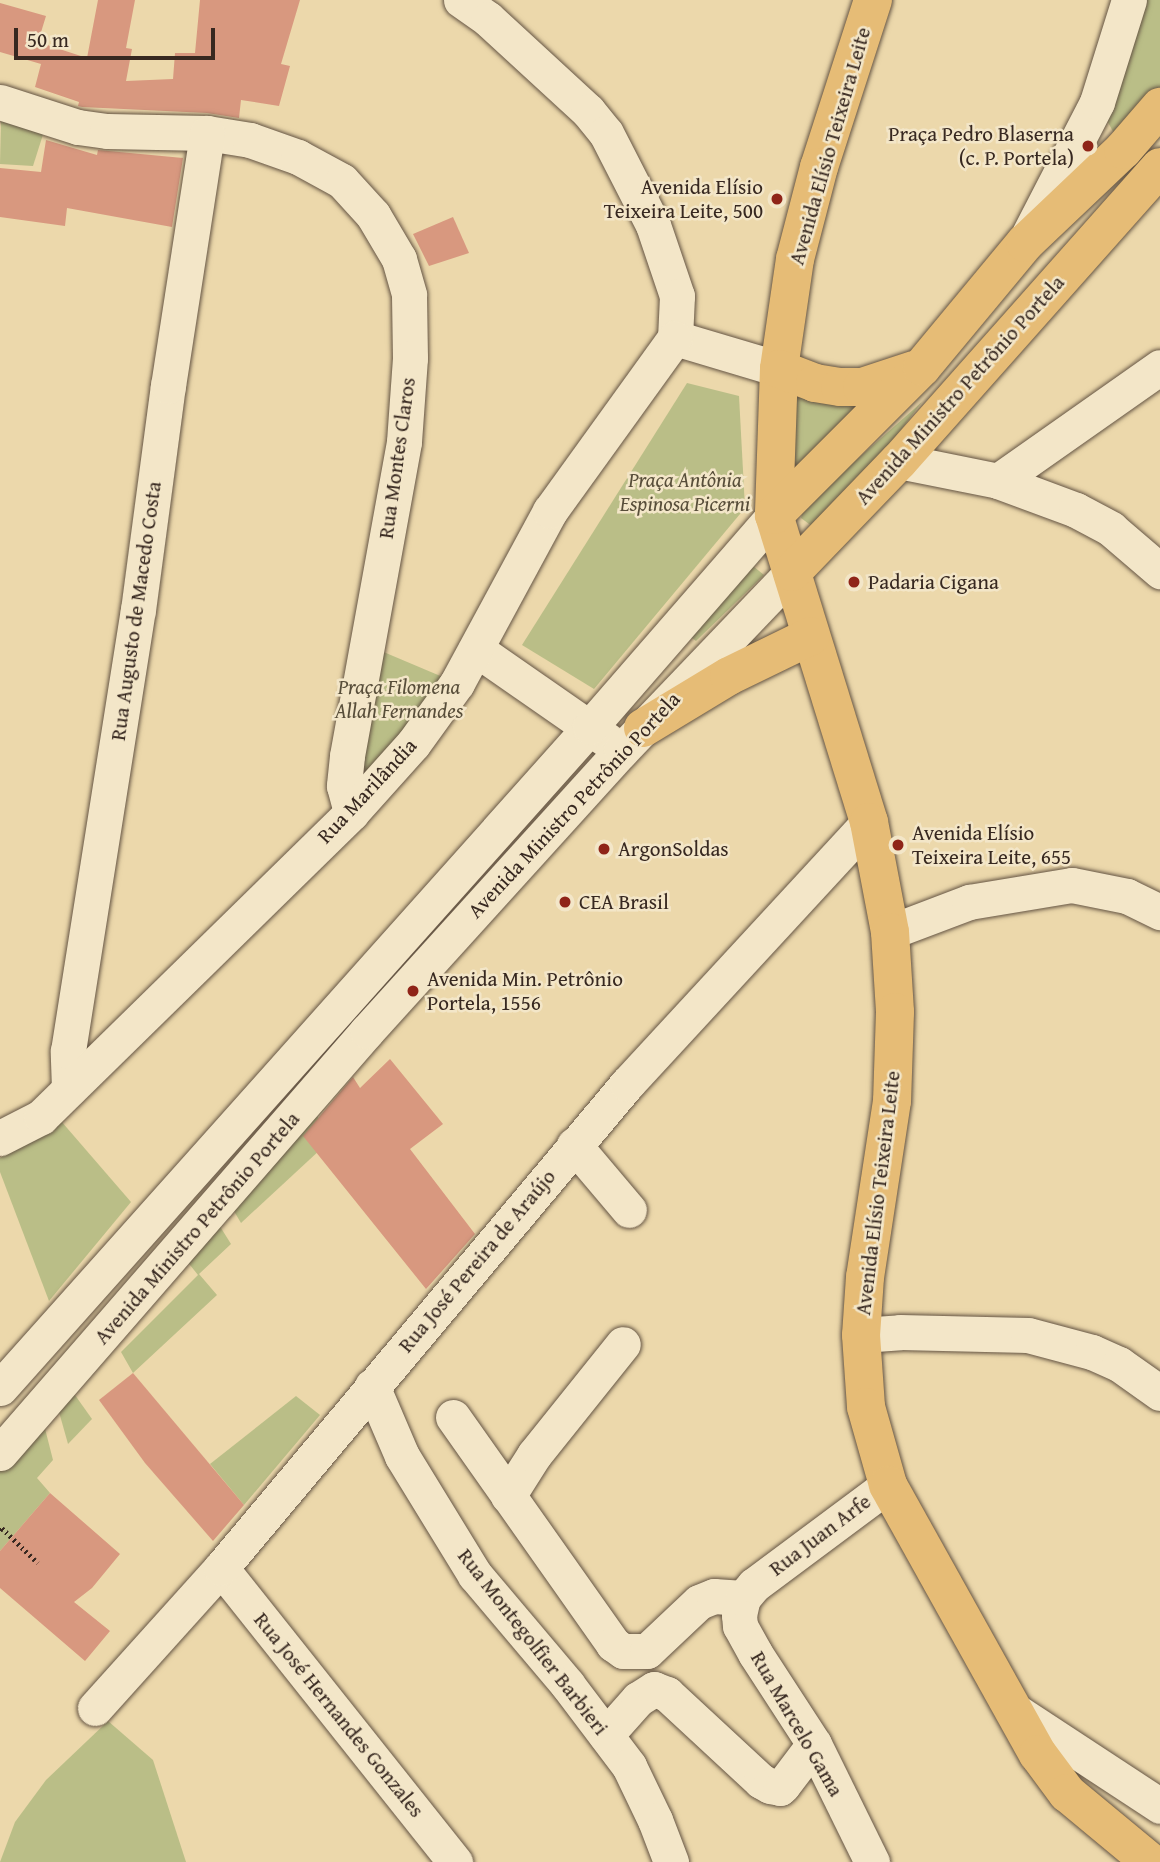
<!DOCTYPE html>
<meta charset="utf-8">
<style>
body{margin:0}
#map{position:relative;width:1160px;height:1862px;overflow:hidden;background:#ecd8ab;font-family:"Gentium Book Plus",serif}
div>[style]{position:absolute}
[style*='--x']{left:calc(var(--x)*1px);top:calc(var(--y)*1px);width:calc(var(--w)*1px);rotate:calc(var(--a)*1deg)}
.green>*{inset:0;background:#babe87}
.building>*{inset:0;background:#d8987f}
.path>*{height:4.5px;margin-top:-2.25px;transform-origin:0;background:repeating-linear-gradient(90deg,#372820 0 2px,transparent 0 5.5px)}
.roads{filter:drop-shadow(0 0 2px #645443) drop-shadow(0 0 2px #645443)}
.minor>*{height:35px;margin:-17.5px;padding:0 17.5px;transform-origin:17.5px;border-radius:17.5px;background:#f3e6c8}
.major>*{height:38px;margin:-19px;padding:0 19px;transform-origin:19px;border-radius:19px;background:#e6bc76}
.dots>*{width:19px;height:19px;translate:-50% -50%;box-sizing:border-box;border:4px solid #f3e6c8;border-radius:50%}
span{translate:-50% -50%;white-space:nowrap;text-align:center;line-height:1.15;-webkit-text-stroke:5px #f3e6c8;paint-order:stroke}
.poi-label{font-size:21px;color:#372820}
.right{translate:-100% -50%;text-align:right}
.left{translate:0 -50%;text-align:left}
.street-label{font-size:21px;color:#372820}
.park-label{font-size:21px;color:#584e3a;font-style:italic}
.scale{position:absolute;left:14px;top:28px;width:201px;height:32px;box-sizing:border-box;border:4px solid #372820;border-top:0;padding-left:9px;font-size:21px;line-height:24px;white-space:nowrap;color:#372820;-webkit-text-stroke:5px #f3e6c8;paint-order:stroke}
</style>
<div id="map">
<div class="green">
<div style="clip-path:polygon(1129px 0,1160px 0,1160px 107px,1123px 150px,1097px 102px)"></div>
<div style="clip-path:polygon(1px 120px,46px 125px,33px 166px,0 164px)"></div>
<div style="clip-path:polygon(922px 367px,774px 515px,779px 369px)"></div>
<div style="clip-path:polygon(687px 383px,739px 396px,745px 508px,594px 689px,522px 645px)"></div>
<div style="clip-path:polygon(922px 402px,894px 439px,813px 527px,801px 518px,804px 506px)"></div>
<div style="clip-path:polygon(753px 566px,764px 575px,696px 641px,689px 636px)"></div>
<div style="clip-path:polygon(367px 645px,457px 683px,351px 813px)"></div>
<div style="clip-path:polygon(305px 1103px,335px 1136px,241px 1223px,225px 1196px)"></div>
<div style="clip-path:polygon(61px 1121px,131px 1202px,49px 1301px,0 1172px,0 1158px)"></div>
<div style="clip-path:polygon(211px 1212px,231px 1244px,199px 1274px,217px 1295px,133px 1373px,121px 1352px,198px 1275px,178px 1250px)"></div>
<div style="clip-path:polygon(65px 1381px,92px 1419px,68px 1444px,54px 1394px)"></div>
<div style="clip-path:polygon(296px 1396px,320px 1415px,244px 1505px,210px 1464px)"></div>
<div style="clip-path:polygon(40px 1409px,53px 1460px,37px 1478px,50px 1493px,0 1551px,0 1453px)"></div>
<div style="clip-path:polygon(108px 1721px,153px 1760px,186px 1862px,0 1862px,15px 1822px,46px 1780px)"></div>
</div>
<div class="building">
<div style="clip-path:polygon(98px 0,135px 0,126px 48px,132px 49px,126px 81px,173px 79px,175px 53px,195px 53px,200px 0,300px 0,281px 64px,290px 66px,279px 106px,241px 100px,239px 118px,207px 113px,82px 107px,78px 106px,79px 102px,35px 87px,41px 64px,0 52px,0 3px,46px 16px,38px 42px,87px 58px)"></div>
<div style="clip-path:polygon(46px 140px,97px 155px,98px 150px,183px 158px,172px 227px,67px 208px,65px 226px,0 217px,0 168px,41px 172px)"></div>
<div style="clip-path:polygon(453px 217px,469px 253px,429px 266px,413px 234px)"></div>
<div style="clip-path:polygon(390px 1059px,443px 1124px,410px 1149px,475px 1234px,426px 1289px,303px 1136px,353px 1077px,360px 1088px)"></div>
<div style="clip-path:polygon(133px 1373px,244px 1505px,213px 1541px,145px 1463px,99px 1400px)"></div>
<div style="clip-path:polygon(50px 1493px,120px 1554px,92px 1588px,74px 1602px,110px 1631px,85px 1661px,0 1588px,0 1551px)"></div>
</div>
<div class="path">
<div style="--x:0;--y:1530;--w:3;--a:-45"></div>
<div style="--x:2;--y:1528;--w:50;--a:44.2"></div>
</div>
<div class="roads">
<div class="minor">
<div style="--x:461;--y:0;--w:33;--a:35"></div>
<div style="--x:488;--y:19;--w:136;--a:42.6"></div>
<div style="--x:588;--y:111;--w:28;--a:51"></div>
<div style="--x:606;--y:133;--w:103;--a:62.9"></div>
<div style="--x:653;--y:225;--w:75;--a:71.3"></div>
<div style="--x:677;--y:296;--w:42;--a:92.7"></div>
<div style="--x:0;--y:102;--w:82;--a:17.8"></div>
<div style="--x:78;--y:127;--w:29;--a:8"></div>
<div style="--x:107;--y:131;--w:100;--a:1.1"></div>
<div style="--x:207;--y:133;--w:44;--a:9.2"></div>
<div style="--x:250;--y:140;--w:51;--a:19.5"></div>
<div style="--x:298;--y:157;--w:50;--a:28.6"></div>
<div style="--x:342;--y:181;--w:46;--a:47.6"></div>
<div style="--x:373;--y:215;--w:51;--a:59.4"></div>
<div style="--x:399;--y:259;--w:37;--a:74"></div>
<div style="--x:409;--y:295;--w:63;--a:89.1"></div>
<div style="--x:410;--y:358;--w:84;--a:94.1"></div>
<div style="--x:404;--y:442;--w:319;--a:100.3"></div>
<div style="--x:347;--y:756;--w:30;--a:96"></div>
<div style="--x:344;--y:786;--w:28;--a:75"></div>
<div style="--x:1029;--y:234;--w:148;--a:-62.7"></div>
<div style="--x:1097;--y:102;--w:107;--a:-72.6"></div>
<div style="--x:675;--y:338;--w:109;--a:16.6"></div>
<div style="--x:899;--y:461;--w:101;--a:11.4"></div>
<div style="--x:998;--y:481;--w:83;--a:20.4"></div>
<div style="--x:1076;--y:510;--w:40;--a:28"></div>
<div style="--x:1111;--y:529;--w:65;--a:40.6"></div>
<div style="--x:998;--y:481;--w:198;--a:-35.1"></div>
<div style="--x:476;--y:649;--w:160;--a:34.8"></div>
<div style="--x:890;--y:932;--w:85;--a:-20.8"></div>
<div style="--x:969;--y:902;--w:104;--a:-9.4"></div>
<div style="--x:1072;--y:885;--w:56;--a:11.3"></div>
<div style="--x:1127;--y:896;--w:37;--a:26"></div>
<div style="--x:69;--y:1089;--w:38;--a:-92"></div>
<div style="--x:68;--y:1051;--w:447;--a:-81"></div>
<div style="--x:138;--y:610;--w:226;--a:-82.4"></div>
<div style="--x:168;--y:386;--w:256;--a:-81.2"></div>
<div style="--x:0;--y:1138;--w:46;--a:-27.1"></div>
<div style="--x:41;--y:1117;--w:434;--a:-44.4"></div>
<div style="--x:351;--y:813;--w:93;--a:-48.1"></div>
<div style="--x:413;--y:744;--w:75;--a:-54.2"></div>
<div style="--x:457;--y:683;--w:196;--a:-61.6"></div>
<div style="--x:550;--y:511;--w:213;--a:-54.2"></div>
<div style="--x:574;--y:1145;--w:85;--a:49.8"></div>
<div style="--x:861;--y:1335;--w:39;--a:-4"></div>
<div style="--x:900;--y:1332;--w:128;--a:1.3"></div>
<div style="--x:1028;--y:1335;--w:66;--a:14.9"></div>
<div style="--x:1092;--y:1352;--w:30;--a:24"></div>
<div style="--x:1119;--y:1364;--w:50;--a:35.3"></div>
<div style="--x:372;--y:1386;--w:76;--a:66.8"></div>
<div style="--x:402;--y:1456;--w:140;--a:58.5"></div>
<div style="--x:475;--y:1575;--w:143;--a:49.8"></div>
<div style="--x:567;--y:1684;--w:103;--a:52.9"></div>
<div style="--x:629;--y:1766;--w:60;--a:64.3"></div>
<div style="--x:655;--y:1820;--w:45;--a:69.1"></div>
<div style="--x:0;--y:1388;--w:886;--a:-48.25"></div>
<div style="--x:590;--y:727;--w:281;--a:-49"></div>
<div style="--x:453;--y:1417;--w:278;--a:54.8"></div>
<div style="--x:613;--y:1644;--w:12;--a:35"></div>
<div style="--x:623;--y:1651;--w:24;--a:0"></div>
<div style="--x:647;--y:1651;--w:71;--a:-43.3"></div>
<div style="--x:699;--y:1602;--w:16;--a:-22"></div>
<div style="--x:714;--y:1596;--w:29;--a:4"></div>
<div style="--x:0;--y:1453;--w:559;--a:-48.99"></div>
<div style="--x:367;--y:1031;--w:378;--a:-47.8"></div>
<div style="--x:621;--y:751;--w:248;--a:-46.3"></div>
<div style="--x:508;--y:1496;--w:49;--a:-57.6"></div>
<div style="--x:534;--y:1455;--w:142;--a:-51.3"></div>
<div style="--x:221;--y:1568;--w:376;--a:51.5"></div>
<div style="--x:95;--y:1708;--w:188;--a:-48"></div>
<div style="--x:221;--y:1568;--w:632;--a:-50.01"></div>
<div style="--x:627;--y:1084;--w:357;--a:-47.3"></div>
<div style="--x:1017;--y:1712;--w:171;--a:33.3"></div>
<div style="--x:606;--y:1735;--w:48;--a:-48.4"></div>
<div style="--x:638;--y:1699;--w:19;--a:-32"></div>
<div style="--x:654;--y:1689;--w:14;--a:21"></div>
<div style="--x:667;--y:1694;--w:128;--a:42.8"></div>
<div style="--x:761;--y:1781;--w:10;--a:29"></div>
<div style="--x:770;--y:1786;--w:10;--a:11"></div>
<div style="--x:780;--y:1788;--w:4;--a:-45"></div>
<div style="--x:783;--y:1785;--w:51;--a:-52.9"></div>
<div style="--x:872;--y:1862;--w:131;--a:-116.2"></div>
<div style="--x:814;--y:1744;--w:108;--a:-123"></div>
<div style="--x:755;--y:1653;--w:31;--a:-119"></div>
<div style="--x:740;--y:1626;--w:11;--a:-95"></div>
<div style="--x:739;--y:1615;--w:17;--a:-77"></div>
<div style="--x:743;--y:1598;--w:17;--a:-50"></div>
<div style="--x:754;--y:1585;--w:167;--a:-36.7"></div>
</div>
<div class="major">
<div style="--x:873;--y:0;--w:176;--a:107.9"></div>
<div style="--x:819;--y:167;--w:95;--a:104.6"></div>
<div style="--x:795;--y:259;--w:111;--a:98.3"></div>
<div style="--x:779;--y:369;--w:146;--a:92"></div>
<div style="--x:774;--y:515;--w:321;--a:72.8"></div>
<div style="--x:869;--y:822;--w:112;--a:79.2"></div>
<div style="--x:890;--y:932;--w:80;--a:86.4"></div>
<div style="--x:895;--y:1012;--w:89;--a:91.9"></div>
<div style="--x:892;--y:1101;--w:178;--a:98.7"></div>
<div style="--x:865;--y:1277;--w:58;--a:93.9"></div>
<div style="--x:861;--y:1335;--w:72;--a:86"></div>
<div style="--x:866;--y:1407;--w:81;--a:74.2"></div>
<div style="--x:888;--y:1485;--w:308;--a:60.9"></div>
<div style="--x:1038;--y:1754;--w:49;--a:53.4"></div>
<div style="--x:1067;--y:1793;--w:108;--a:39.7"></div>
<div style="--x:779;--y:369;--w:39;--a:21"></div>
<div style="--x:815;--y:383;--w:25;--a:9"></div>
<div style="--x:840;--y:387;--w:22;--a:0"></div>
<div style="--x:862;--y:387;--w:55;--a:-18.1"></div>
<div style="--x:774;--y:515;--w:209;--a:-45"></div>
<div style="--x:922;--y:367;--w:161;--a:-50.3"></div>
<div style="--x:1025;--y:243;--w:135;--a:-43.5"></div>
<div style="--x:1123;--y:150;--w:57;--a:-49.3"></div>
<div style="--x:792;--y:572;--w:154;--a:-46.1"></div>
<div style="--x:899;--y:461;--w:393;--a:-48.4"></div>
<div style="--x:643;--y:728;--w:100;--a:-31.2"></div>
<div style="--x:729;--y:676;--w:91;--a:-26"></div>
</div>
</div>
<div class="dots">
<div style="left:1088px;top:146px;background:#8f2418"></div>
<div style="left:777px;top:199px;background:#8f2418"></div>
<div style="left:854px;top:582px;background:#8f2418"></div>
<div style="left:898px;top:845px;background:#8f2418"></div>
<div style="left:604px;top:849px;background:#8f2418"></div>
<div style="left:565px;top:902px;background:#8f2418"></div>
<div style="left:413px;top:991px;background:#8f2418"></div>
</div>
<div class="poi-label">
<span class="right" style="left:1074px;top:146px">Praça Pedro Blaserna<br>(c. P. Portela)</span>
<span class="right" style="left:763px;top:199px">Avenida Elísio<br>Teixeira Leite, 500</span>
<span class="left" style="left:868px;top:582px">Padaria Cigana</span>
<span class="left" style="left:912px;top:845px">Avenida Elísio<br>Teixeira Leite, 655</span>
<span class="left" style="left:618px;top:849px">ArgonSoldas</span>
<span class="left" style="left:579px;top:902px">CEA Brasil</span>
<span class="left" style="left:427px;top:991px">Avenida Min. Petrônio<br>Portela, 1556</span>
</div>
<div class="street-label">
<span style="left:830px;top:146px;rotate:-74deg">Avenida Elísio Teixeira Leite</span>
<span style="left:960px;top:390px;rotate:-48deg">Avenida Ministro Petrônio Portela</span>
<span style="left:397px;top:458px;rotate:-82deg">Rua Montes Claros</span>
<span style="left:136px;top:611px;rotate:-82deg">Rua Augusto de Macedo Costa</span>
<span style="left:367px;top:791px;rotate:-47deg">Rua Marilândia</span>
<span style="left:574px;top:805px;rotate:-47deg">Avenida Ministro Petrônio Portela</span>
<span style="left:878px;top:1193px;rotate:-83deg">Avenida Elísio Teixeira Leite</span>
<span style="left:197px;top:1228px;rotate:-49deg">Avenida Ministro Petrônio Portela</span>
<span style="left:477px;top:1261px;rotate:-50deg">Rua José Pereira de Araújo</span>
<span style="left:820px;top:1535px;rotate:-37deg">Rua Juan Arfe</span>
<span style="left:533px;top:1642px;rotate:52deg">Rua Montegolfier Barbieri</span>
<span style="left:339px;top:1715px;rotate:51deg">Rua José Hernandes Gonzales</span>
<span style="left:797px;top:1724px;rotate:60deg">Rua Marcelo Gama</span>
</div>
<div class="park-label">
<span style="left:685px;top:492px">Praça Antônia<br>Espinosa Picerni</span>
<span style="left:399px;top:699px">Praça Filomena<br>Allah Fernandes</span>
</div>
<div class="scale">50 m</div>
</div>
